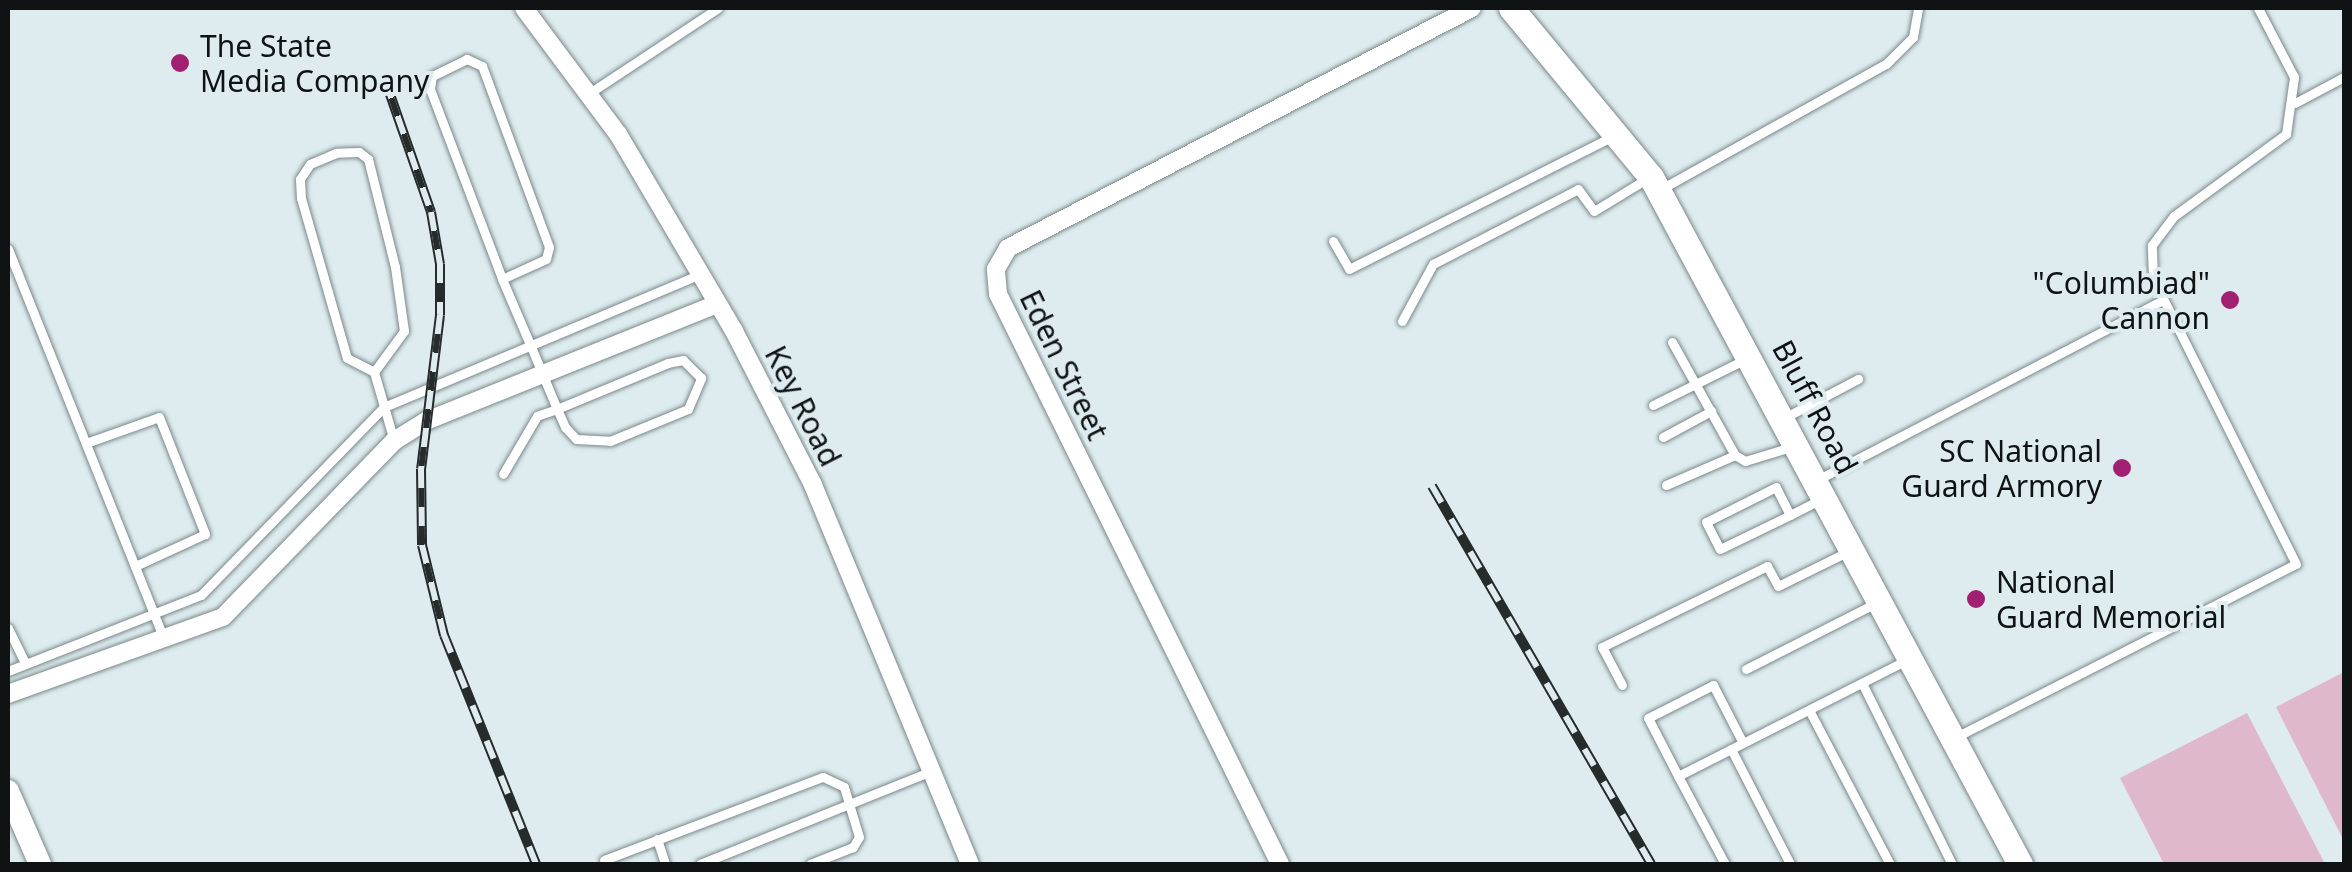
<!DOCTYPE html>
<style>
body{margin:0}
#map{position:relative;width:2352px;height:872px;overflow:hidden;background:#deecef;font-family:"Noto Sans",sans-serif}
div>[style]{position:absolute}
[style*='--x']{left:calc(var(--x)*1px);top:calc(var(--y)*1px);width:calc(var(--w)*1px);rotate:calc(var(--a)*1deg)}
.green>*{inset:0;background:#dfb8cb}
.roads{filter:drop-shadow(0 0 2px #7b888a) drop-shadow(0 0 2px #7b888a)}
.service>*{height:9px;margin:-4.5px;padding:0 4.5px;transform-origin:4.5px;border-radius:4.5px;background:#fff}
.minor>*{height:18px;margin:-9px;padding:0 9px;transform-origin:9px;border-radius:9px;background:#fff}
.tertiary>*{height:22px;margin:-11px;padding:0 11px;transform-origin:11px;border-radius:11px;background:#fff}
.secondary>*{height:25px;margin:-12.5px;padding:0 12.5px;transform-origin:12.5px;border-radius:12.5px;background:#fff}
.rail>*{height:10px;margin-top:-5px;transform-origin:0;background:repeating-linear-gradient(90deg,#deecef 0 19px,#262b2c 0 38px);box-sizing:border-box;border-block:2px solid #262b2c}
.dots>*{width:28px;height:28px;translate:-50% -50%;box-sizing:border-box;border:5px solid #deecef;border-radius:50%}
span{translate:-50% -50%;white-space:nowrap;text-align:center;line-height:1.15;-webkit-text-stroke:8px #deecef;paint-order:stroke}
.poi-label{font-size:30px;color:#0f1314}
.left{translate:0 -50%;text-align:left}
.right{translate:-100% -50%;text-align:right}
.street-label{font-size:30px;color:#0f1314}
.frame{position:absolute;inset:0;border:10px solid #0f1314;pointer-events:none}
</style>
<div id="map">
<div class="green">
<div style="clip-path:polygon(2344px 672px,2344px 841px,2276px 707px)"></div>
<div style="clip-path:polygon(2247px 713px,2325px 864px,2164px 864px,2120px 778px)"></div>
</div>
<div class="roads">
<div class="service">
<div style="--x:588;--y:94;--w:156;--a:-33.5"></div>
<div style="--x:2295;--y:103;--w:55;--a:-28"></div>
<div style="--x:1661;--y:189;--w:257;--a:-29.1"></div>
<div style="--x:1886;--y:64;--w:38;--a:-45"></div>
<div style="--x:1913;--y:37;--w:29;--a:-80"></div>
<div style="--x:1333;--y:241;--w:32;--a:60"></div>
<div style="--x:1349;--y:269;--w:297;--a:-26.7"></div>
<div style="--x:8;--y:249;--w:422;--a:68.2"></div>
<div style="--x:502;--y:279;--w:48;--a:-24.4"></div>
<div style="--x:546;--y:259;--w:12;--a:-76"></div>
<div style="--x:549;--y:247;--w:193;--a:-110.3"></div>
<div style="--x:482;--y:66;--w:17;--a:-155"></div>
<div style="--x:467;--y:59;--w:39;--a:154"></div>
<div style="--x:432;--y:76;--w:13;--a:99"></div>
<div style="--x:430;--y:89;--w:203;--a:69.2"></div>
<div style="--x:502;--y:279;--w:76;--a:66.8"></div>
<div style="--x:532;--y:349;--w:65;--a:67.4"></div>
<div style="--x:557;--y:409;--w:20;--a:66"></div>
<div style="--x:565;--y:427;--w:16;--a:47"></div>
<div style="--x:576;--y:439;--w:34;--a:3"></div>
<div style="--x:610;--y:441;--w:84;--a:-22.3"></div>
<div style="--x:688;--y:409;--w:34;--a:-67"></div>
<div style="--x:701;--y:378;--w:25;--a:-135"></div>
<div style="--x:683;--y:360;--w:15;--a:169"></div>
<div style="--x:668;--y:363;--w:120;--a:157.5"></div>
<div style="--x:557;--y:409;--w:21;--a:161"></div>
<div style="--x:537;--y:416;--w:67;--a:120.4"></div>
<div style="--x:1402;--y:321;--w:65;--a:-61.5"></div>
<div style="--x:1433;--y:264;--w:163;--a:-27.3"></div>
<div style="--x:1578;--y:189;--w:27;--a:54"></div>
<div style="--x:1594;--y:211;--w:63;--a:-31.4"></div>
<div style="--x:1672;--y:342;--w:129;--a:60.9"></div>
<div style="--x:374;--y:372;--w:51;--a:-53.8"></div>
<div style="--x:404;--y:331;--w:65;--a:-98"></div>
<div style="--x:395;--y:267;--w:111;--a:-104"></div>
<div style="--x:368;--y:159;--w:11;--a:-142"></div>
<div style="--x:359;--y:152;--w:23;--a:178"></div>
<div style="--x:336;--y:153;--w:28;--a:157"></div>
<div style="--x:310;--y:164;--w:18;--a:124"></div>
<div style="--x:300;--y:179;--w:19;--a:87"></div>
<div style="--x:301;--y:198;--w:166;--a:74"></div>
<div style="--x:347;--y:358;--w:30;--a:27"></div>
<div style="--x:374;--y:372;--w:72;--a:73.8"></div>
<div style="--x:1653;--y:405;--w:102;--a:-26.3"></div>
<div style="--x:1784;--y:418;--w:84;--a:-27.8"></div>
<div style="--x:1663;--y:437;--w:55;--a:-28.4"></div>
<div style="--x:86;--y:443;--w:77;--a:-19.6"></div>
<div style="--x:159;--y:417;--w:126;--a:68.5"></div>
<div style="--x:205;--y:534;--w:77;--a:155.4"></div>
<div style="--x:1817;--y:480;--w:390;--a:-27.5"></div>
<div style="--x:1666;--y:485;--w:75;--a:-23.5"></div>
<div style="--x:1735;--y:455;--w:12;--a:31"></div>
<div style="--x:1745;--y:461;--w:48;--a:-16.9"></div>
<div style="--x:1790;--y:515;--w:31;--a:-117"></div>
<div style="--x:1776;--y:487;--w:78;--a:153.4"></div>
<div style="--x:1706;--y:522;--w:30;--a:63"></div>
<div style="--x:1720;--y:549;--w:78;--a:-25.9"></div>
<div style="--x:1790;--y:515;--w:33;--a:-27"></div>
<div style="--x:8;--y:628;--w:39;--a:64"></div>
<div style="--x:1746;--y:669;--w:144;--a:-26.9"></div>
<div style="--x:8;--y:671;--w:207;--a:-21.5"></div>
<div style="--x:201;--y:595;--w:262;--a:-45.8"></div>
<div style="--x:384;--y:407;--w:343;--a:-22.8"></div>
<div style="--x:1862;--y:683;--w:202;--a:63.6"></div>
<div style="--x:1622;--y:685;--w:43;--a:-117.8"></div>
<div style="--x:1602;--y:647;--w:184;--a:-26.1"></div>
<div style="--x:1767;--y:566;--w:23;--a:61"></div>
<div style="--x:1778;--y:586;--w:77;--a:-26.2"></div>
<div style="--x:1809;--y:710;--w:174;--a:62.3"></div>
<div style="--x:1956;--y:737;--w:381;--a:-27"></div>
<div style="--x:2296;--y:564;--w:319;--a:-116.6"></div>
<div style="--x:2153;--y:279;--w:34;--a:-92"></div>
<div style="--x:2152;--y:245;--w:36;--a:-53"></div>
<div style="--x:2174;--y:216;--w:139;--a:-36.2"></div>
<div style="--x:2286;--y:134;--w:58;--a:-82"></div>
<div style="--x:2294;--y:77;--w:78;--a:-117.6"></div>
<div style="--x:1731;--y:749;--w:129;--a:62.8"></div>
<div style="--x:1678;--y:776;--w:65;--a:-117.3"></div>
<div style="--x:1648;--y:718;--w:73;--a:-26.9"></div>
<div style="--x:1713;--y:685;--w:65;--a:62.7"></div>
<div style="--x:657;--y:839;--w:26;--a:72"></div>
<div style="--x:604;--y:860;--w:234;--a:-20.8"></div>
<div style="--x:823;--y:777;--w:23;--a:25"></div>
<div style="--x:844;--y:787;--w:52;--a:73.3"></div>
<div style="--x:859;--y:837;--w:12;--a:121"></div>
<div style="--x:853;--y:847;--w:46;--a:158.4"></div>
<div style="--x:700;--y:864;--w:249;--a:-21.9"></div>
<div style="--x:1725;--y:864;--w:100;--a:-118.1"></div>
<div style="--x:1678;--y:776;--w:254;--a:-26.9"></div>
</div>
<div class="minor">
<div style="--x:524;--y:8;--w:157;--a:53.3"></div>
<div style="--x:618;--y:134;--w:229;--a:59.5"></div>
<div style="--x:734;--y:331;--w:173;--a:62.8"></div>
<div style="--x:813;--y:485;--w:410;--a:67.5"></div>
<div style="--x:8;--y:694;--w:228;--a:-19.7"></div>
<div style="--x:223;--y:617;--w:245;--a:-45.8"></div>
<div style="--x:394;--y:441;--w:38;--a:-32"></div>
<div style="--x:426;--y:421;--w:314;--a:-21.9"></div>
<div style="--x:1280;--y:864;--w:636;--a:-116.32"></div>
<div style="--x:998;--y:294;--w:25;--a:-95"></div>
<div style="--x:996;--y:269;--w:24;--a:-60"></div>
<div style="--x:1008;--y:248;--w:522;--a:-27.35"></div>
</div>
<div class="tertiary">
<div style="--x:8;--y:791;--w:80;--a:66.3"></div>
</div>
<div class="secondary">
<div style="--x:1511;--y:8;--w:219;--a:50.4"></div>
<div style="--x:1651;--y:177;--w:780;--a:61.76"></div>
</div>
</div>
<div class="rail">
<div style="--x:385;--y:80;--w:140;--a:70.8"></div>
<div style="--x:431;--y:212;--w:53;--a:80.2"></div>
<div style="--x:440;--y:264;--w:51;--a:90"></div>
<div style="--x:440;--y:315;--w:155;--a:97"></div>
<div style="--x:421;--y:469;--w:76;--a:89.2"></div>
<div style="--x:422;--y:545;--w:93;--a:76.3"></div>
<div style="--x:444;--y:635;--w:247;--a:68.1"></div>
<div style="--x:1432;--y:486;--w:437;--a:59.9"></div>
</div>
<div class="dots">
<div style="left:180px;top:63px;background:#a12072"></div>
<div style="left:2230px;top:300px;background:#a12072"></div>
<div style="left:2122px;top:468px;background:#a12072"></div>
<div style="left:1976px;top:599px;background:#a12072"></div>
</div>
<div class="poi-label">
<span class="left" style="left:200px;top:63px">The State<br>Media Company</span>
<span class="right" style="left:2210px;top:300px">"Columbiad"<br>Cannon</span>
<span class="right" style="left:2102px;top:468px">SC National<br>Guard Armory</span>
<span class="left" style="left:1996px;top:599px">National<br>Guard Memorial</span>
</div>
<div class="street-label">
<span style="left:1064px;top:365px;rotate:64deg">Eden Street</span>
<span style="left:803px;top:406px;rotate:63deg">Key Road</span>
<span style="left:1815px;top:407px;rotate:62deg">Bluff Road</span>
</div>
<div class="frame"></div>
</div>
